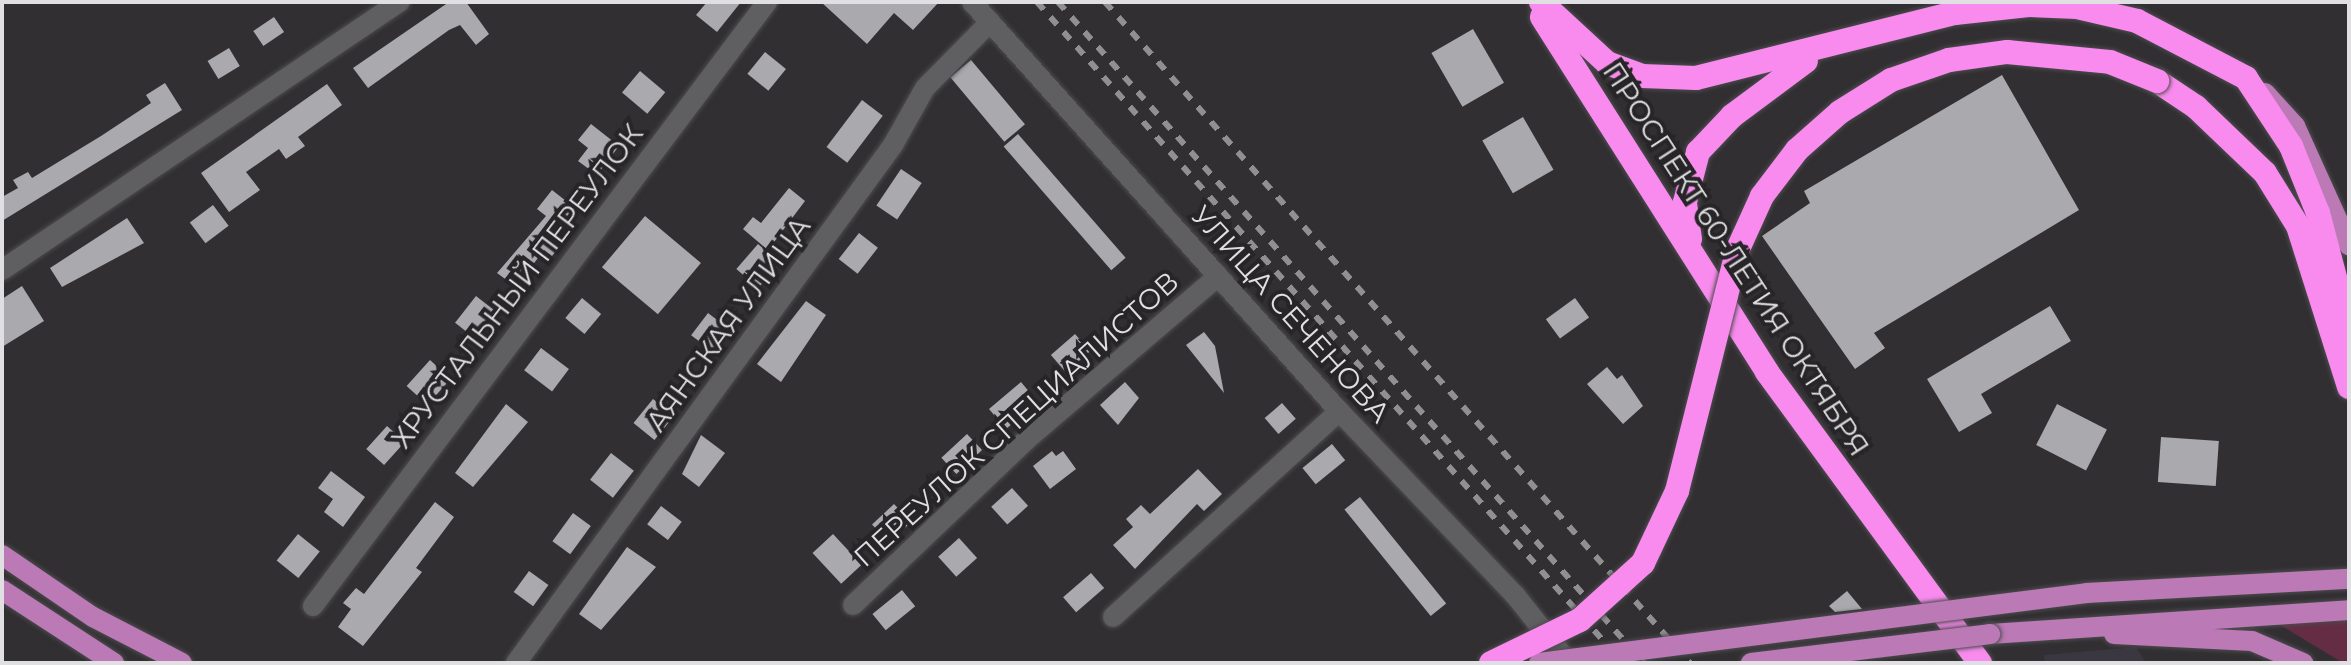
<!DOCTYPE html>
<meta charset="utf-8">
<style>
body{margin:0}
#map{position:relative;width:2351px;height:665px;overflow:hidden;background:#312f32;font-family:Montserrat,sans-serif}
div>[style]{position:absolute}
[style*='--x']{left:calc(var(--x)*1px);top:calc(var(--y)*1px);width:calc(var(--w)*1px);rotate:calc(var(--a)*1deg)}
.built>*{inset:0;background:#3b3740}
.green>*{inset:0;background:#642d44}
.building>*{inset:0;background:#a9a9ae;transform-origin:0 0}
.roads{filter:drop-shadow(0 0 2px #4d4b4e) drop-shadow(0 0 2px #4d4b4e)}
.minor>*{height:20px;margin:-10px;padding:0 10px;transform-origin:10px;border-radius:10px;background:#5f5e61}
.major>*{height:20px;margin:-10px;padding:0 10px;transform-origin:10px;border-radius:10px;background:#bb79b6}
.highway>*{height:24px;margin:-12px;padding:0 12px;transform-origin:12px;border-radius:12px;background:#f98bee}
.rail>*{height:6px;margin-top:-3px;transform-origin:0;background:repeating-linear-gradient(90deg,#908f91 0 10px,transparent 0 20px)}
.bridges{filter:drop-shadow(0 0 2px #4d4b4e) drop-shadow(0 0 2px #4d4b4e)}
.major-bridge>*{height:20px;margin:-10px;padding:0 10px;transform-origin:10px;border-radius:10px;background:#bb79b6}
.highway-bridge>*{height:24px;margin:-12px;padding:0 12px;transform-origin:12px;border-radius:12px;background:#f98bee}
span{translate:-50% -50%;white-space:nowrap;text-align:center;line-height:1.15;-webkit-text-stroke:8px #272528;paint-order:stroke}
.street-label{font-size:28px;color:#e0dfe1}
.frame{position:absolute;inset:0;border:4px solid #e0dfe1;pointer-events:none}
</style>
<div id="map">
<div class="built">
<div style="clip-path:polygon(2136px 647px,2146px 663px,2045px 663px,2044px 655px)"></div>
</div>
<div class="green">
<div style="clip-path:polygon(2272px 620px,2349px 621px,2349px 663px,2343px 663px)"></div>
</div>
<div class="building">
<div style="clip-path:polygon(449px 2px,466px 2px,489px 34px,476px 45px,460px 25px,449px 30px,368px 88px,353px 68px)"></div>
<div style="clip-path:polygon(707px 2px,741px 2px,717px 32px,696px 15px)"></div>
<div style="clip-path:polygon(821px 2px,939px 2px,913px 30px,894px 13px,867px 44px)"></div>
<div style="left:274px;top:17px;width:18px;height:25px;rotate:56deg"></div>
<div style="left:1473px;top:29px;width:62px;height:48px;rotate:60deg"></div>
<div style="left:229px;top:48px;width:21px;height:25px;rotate:59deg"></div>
<div style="left:765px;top:52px;width:27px;height:28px;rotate:39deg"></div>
<div style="left:971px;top:60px;width:84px;height:27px;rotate:50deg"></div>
<div style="left:640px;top:71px;width:33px;height:28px;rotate:40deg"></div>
<div style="clip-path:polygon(2002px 75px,2079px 210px,1874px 333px,1885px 348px,1855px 369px,1762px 236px,1810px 203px,1804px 191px)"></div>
<div style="clip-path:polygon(165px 83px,182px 110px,2px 221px,2px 197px,18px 188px,13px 180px,28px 172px,32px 178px,101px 136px,151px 103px,146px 95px)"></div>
<div style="clip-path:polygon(327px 84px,342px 105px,298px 137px,305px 146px,286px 159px,279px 149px,246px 172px,260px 190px,229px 212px,201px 173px)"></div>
<div style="left:862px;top:100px;width:26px;height:59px;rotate:37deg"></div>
<div style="left:1523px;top:117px;width:61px;height:47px;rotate:60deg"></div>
<div style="clip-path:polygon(591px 124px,619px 146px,597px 175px,578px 161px,588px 148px,578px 140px)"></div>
<div style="left:1018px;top:134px;width:164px;height:19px;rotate:49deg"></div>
<div style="left:901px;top:169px;width:25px;height:44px;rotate:34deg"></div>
<div style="clip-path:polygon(789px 188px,805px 201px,768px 250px,743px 229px,753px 217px,761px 223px)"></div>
<div style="clip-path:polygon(552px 190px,575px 208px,553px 236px,563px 242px,552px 256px,544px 250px,516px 287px,497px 273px,546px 216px,537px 209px)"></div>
<div style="left:213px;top:205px;width:26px;height:29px;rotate:53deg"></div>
<div style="left:645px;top:216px;width:73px;height:67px;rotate:40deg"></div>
<div style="clip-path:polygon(127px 218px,144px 243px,62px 287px,50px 268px)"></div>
<div style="left:859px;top:233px;width:24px;height:33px;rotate:38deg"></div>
<div style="left:758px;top:244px;width:29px;height:33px;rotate:41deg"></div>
<div style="clip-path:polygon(22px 286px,44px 321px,2px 347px,2px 299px)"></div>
<div style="left:476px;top:296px;width:28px;height:34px;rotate:38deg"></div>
<div style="left:582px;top:298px;width:25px;height:26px;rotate:40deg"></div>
<div style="left:1575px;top:298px;width:24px;height:36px;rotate:54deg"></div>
<div style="clip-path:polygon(806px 301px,826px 315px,781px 382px,757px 364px)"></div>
<div style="clip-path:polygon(2050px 306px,2071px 341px,1981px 394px,1992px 413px,1959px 432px,1927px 379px)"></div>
<div style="left:708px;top:313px;width:31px;height:28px;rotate:37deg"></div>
<div style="clip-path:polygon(1204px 332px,1215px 346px,1224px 393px,1186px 345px)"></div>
<div style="left:1075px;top:334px;width:23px;height:32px;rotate:49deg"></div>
<div style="left:541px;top:348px;width:35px;height:28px;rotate:37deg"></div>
<div style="left:430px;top:360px;width:28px;height:35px;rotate:42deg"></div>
<div style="clip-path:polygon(1607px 367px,1617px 379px,1622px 375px,1643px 406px,1623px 424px,1587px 384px)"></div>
<div style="clip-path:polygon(1021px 382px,1031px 394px,1025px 399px,1032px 407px,1006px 429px,989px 409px)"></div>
<div style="clip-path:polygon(1125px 382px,1139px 398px,1118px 425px,1100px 405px)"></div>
<div style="left:653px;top:399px;width:27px;height:31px;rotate:39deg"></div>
<div style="left:1282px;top:403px;width:21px;height:23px;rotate:49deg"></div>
<div style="clip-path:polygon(506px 404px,528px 422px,473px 487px,455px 473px)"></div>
<div style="left:2057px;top:404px;width:56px;height:46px;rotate:27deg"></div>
<div style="left:387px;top:426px;width:24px;height:31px;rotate:42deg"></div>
<div style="left:967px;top:434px;width:22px;height:35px;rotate:47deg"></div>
<div style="clip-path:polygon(701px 435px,725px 453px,699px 487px,682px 474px)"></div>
<div style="left:2161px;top:437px;width:58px;height:45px;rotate:4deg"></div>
<div style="left:1332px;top:444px;width:21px;height:38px;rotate:51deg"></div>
<div style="clip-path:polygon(1052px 451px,1056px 456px,1063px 451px,1076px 469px,1050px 489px,1033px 466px)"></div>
<div style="left:611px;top:453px;width:29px;height:34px;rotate:38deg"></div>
<div style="clip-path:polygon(1198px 469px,1222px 494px,1204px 511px,1197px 504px,1135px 569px,1113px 545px,1133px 527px,1126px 519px,1141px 505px,1150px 514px)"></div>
<div style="clip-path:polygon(331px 471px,365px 497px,343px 527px,324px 512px,333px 499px,318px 488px)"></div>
<div style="left:1012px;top:488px;width:24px;height:28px;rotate:48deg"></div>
<div style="left:1360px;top:497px;width:137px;height:20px;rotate:51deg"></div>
<div style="clip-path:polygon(435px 502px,454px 517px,416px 568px,422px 572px,363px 646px,338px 627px,351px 609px,343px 603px,356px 588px,364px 594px)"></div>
<div style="left:894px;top:504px;width:25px;height:30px;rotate:47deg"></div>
<div style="left:661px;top:506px;width:26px;height:23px;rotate:37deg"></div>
<div style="left:573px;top:513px;width:22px;height:35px;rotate:36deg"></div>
<div style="left:298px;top:534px;width:28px;height:34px;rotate:39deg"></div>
<div style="left:833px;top:534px;width:42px;height:28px;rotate:47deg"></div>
<div style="left:959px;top:538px;width:27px;height:28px;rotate:48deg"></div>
<div style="clip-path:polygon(627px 547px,656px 567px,601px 630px,579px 614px)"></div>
<div style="left:529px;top:571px;width:24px;height:26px;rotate:36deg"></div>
<div style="left:1091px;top:573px;width:20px;height:37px;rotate:49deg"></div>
<div style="left:902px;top:590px;width:21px;height:38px;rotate:51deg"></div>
<div style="clip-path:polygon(1847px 591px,1862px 609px,1835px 612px,1829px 606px)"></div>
</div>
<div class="roads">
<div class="minor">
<div style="--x:972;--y:2;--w:550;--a:48.1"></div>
<div style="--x:1339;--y:411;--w:255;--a:46.3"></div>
<div style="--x:1515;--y:595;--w:87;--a:51.5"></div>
<div style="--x:2;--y:270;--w:480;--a:-34"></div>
<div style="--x:853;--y:605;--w:238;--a:-43.6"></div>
<div style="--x:1025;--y:441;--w:254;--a:-40.5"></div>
<div style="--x:313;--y:606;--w:756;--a:-53.07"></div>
<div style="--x:1113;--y:617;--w:306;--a:-42.3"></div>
<div style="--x:516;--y:663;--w:641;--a:-53.95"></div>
<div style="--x:893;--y:145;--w:65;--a:-60.7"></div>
<div style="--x:925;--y:88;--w:93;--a:-45.4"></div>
</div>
<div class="major">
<div style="--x:2265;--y:93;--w:45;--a:47.7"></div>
<div style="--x:2295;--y:126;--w:131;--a:65.6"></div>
<div style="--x:2;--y:555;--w:110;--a:34.3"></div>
<div style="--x:93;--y:617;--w:100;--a:27.3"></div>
<div style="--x:2;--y:590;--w:134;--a:33.1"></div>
<div style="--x:1990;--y:634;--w:360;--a:-3.8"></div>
<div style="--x:2114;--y:634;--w:138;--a:2.9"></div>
<div style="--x:2252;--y:641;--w:56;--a:23.3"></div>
</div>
<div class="highway">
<div style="--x:1541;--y:2;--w:90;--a:42.7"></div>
<div style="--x:1607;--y:63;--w:37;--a:20"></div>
<div style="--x:1642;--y:76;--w:54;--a:2.1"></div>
<div style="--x:1696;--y:78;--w:267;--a:-14.1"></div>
<div style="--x:1955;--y:13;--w:74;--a:-6.2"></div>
<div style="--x:2029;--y:5;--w:48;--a:2.4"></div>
<div style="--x:2077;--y:7;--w:62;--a:13.1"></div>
<div style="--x:2137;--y:21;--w:123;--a:27.6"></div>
<div style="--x:2246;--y:78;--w:82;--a:56.5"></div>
<div style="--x:2291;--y:146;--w:72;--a:68.1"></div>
<div style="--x:2318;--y:213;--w:121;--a:75.2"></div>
<div style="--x:1542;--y:17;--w:420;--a:57.6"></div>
<div style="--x:1767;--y:372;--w:361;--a:53.8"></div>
<div style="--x:2157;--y:81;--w:47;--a:33.7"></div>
<div style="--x:2196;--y:107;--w:95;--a:43.7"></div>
<div style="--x:2265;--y:173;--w:62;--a:58.1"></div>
<div style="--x:2298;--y:226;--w:169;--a:72.4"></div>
<div style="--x:1690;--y:239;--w:37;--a:-98"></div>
<div style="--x:1685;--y:202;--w:52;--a:-75.4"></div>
<div style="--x:1698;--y:152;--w:50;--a:-46.6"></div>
<div style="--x:1732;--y:116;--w:92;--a:-36.6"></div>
</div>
</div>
<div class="rail">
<div style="--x:1037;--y:2;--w:883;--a:48.44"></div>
<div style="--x:1058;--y:2;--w:883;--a:48.44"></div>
<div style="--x:1105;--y:2;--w:883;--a:48.49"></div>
</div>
<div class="bridges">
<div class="major-bridge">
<div style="--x:1539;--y:663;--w:552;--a:-7.28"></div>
<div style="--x:2087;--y:593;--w:262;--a:-3.1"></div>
<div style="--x:1751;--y:663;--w:241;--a:-6.9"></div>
</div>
<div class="highway-bridge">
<div style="--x:1491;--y:663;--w:99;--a:-25.8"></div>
<div style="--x:1580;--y:620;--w:85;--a:-42.1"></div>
<div style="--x:1643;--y:563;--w:80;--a:-64.7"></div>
<div style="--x:1677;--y:491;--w:250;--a:-75.9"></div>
<div style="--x:1738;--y:249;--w:58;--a:-65.6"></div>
<div style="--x:1762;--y:196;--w:58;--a:-52.7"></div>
<div style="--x:1797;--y:150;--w:57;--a:-41.5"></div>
<div style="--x:1840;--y:112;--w:60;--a:-32.1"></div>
<div style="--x:1891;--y:80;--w:61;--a:-19"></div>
<div style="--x:1949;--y:60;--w:59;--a:-7.9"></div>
<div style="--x:2007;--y:52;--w:103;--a:5.5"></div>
<div style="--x:2110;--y:62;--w:51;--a:22"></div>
</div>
</div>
<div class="street-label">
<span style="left:1736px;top:259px;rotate:57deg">ПРОСПЕКТ 60-ЛЕТИЯ ОКТЯБРЯ</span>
<span style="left:517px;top:286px;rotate:-53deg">ХРУСТАЛЬНЫЙ ПЕРЕУЛОК</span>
<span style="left:1291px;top:314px;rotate:48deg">УЛИЦА СЕЧЕНОВА</span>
<span style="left:728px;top:324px;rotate:-54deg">АЯНСКАЯ УЛИЦА</span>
<span style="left:1016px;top:419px;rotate:-42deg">ПЕРЕУЛОК СПЕЦИАЛИСТОВ</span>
</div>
<div class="frame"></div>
</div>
